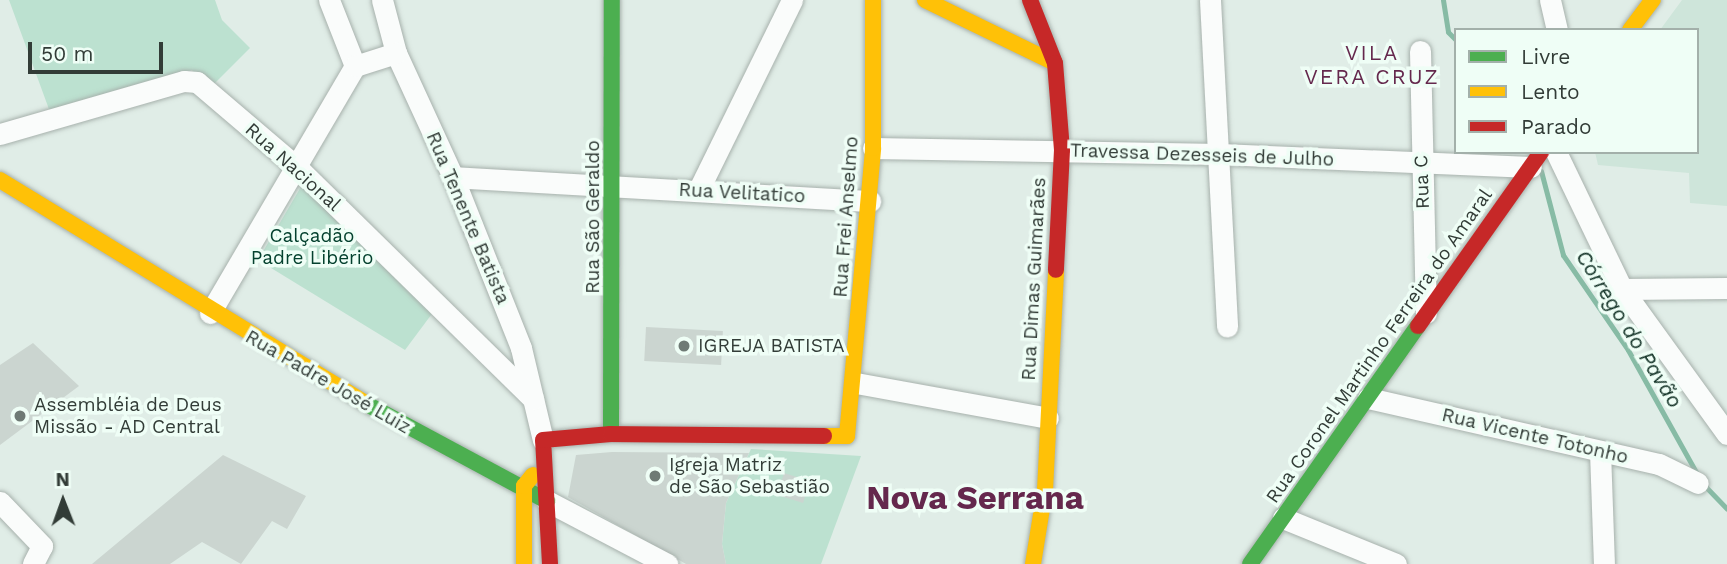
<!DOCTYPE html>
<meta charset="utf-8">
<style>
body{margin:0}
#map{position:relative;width:1727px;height:564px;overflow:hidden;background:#e0ede7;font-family:"Work Sans",sans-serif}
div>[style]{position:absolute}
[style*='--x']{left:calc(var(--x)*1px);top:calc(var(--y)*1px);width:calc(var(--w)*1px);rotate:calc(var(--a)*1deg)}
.built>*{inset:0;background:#cee5da}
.green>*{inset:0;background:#bce1d0}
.stream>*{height:5px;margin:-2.5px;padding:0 2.5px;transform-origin:2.5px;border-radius:2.5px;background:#87bba5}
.building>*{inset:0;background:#cbd5d0;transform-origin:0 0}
.roads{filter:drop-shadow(0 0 2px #a7b1ac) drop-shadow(0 0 2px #a7b1ac)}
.street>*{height:21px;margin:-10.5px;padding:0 10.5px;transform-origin:10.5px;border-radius:10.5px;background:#fafcfb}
.fast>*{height:16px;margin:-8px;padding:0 8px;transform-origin:8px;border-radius:8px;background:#4caf50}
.slow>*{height:16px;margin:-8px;padding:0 8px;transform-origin:8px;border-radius:8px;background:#ffc107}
.jam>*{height:16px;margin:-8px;padding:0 8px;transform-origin:8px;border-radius:8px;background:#c62828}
.dots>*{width:19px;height:19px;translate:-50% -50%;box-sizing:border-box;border:4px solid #effef6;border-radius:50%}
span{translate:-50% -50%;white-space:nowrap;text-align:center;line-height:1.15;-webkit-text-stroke:7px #effef6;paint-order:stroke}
.street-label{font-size:19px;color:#323c37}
.park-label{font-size:19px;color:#04412e}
.poi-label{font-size:19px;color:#323c37}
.left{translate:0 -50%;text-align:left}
.neighbourhood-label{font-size:21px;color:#65284d;letter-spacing:2px}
.water-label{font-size:21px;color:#103024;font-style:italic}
.town-label{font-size:33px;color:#65284d;font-weight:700}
.legend{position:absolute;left:1454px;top:28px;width:245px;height:126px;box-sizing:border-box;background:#effef6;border:2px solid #a3b0aa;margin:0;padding:9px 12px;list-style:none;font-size:21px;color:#323c37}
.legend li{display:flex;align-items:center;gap:14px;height:35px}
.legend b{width:35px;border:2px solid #a3b0aa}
.north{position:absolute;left:28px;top:466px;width:70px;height:70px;-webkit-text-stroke:5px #effef6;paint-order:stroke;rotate:359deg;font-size:19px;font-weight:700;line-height:28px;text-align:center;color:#323c37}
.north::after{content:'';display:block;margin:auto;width:24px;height:32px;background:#323c37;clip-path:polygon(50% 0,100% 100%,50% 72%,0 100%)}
.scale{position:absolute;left:28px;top:42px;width:135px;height:32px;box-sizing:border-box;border:4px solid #323c37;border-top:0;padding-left:9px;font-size:21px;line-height:24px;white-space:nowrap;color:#323c37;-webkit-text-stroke:5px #effef6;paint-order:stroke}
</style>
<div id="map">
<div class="built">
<div style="clip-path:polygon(1682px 0,1727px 0,1727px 206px,1690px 203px,1689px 173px,1598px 165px,1595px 152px,1697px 152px,1697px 30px,1660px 30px)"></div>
</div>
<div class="green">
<div style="clip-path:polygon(9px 0,215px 0,222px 20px,250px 48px,208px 90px,192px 70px,50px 112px)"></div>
<div style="clip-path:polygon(302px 185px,437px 307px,405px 350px,258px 260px)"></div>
<div style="clip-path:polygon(751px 449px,861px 456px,821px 564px,726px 564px,722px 544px,726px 503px)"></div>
</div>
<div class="stream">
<div style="--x:1443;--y:0;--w:32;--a:81"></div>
<div style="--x:1448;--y:32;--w:11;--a:45"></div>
<div style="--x:1541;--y:171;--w:87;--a:75.3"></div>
<div style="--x:1563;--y:255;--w:115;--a:55.6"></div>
<div style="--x:1628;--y:350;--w:142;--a:60.9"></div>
<div style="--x:1704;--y:485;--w:33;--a:46"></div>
</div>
<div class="building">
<div style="left:646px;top:327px;width:77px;height:34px;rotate:3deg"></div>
<div style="clip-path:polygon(33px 343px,79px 386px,0 445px,0 365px)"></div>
<div style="clip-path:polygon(612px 452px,749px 453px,726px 503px,722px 544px,726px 564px,686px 564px,568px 497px,576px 455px)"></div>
<div style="clip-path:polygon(223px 455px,306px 496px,287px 529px,272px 521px,241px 564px,202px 542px,170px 564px,92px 564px)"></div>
<div style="left:784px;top:473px;width:27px;height:23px;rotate:17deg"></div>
</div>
<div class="roads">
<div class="street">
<div style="--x:329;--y:0;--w:71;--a:68.5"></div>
<div style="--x:382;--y:0;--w:55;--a:75.2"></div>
<div style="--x:396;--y:53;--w:136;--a:65.3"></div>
<div style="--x:453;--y:177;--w:184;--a:68.3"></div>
<div style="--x:521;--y:348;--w:95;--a:76.6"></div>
<div style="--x:1210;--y:0;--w:327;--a:87"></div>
<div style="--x:1550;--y:0;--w:31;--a:77"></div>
<div style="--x:1420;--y:51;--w:262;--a:88.7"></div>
<div style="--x:0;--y:134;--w:191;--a:-16.1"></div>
<div style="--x:184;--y:81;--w:13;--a:4"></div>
<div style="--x:197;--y:82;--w:131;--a:40.4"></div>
<div style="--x:297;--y:167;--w:331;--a:44.5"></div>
<div style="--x:873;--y:148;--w:347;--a:1"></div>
<div style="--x:1220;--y:154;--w:311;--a:2.4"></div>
<div style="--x:1556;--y:152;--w:152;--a:64.3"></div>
<div style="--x:1622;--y:289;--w:179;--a:54.1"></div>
<div style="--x:453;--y:177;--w:418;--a:3.3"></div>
<div style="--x:699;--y:189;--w:211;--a:-63.8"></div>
<div style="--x:1622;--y:289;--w:105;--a:-0.5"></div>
<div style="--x:210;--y:313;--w:286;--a:-59.6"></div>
<div style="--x:355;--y:66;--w:43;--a:-17.6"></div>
<div style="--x:856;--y:383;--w:195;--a:10.3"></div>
<div style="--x:1368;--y:398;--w:298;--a:12.8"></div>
<div style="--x:1659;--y:464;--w:43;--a:26"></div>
<div style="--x:1600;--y:451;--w:113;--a:88"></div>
<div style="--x:547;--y:501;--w:136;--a:27.7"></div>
<div style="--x:0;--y:502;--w:61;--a:46.3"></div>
<div style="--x:42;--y:546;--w:20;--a:117"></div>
<div style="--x:1283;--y:518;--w:122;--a:22.2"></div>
</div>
<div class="fast">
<div style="--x:363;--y:402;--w:209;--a:28.3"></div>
<div style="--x:611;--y:434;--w:434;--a:-89.9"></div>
<div style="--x:1250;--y:564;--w:291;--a:-54.8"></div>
</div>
<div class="slow">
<div style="--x:925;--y:0;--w:144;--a:25.9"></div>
<div style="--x:1630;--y:30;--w:38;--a:-53"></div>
<div style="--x:0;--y:180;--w:426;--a:31.4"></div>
<div style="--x:824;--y:436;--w:23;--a:0"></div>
<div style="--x:847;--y:436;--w:289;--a:-84.8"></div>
<div style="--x:873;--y:148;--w:148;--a:-90"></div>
<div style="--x:524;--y:564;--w:78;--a:-90"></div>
<div style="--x:524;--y:486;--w:14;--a:-51"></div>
<div style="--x:1033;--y:564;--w:75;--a:-80.8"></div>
<div style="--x:1045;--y:490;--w:220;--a:-87.1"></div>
</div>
<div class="jam">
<div style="--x:1030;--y:0;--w:68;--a:68.4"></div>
<div style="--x:1055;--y:63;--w:87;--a:85.4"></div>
<div style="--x:1062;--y:150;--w:120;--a:92.9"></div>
<div style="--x:1418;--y:326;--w:213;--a:-54.7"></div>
<div style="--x:550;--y:564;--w:124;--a:-93.2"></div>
<div style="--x:543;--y:440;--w:68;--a:-5"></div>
<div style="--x:611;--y:434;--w:213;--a:0.5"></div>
</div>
</div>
<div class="dots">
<div style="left:684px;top:346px;background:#6f7a75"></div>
<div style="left:20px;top:416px;background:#6f7a75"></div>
<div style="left:655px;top:476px;background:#6f7a75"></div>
</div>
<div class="street-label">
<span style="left:1202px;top:155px;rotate:2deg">Travessa Dezesseis de Julho</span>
<span style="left:293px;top:167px;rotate:42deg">Rua Nacional</span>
<span style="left:1422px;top:182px;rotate:-92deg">Rua C</span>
<span style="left:742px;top:193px;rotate:3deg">Rua Velitatico</span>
<span style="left:593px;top:217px;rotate:-90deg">Rua São Geraldo</span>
<span style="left:846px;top:217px;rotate:-86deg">Rua Frei Anselmo</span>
<span style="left:468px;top:218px;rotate:67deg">Rua Tenente Batista</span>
<span style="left:1034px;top:279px;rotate:-87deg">Rua Dimas Guimarães</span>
<span style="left:1379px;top:346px;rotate:-55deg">Rua Coronel Martinho Ferreira do Amaral</span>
<span style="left:328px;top:382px;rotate:30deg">Rua Padre José Luiz</span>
<span style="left:1535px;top:436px;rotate:13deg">Rua Vicente Totonho</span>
</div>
<div class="park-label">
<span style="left:312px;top:247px">Calçadão<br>Padre Libério</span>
</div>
<div class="poi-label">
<span class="left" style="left:698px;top:346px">IGREJA BATISTA</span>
<span class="left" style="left:34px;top:416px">Assembléia de Deus<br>Missão - AD Central</span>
<span class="left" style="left:669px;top:476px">Igreja Matriz<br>de São Sebastião</span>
</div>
<div class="neighbourhood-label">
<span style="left:1372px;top:65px">VILA<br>VERA CRUZ</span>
</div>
<div class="water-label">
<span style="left:1629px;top:329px;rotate:58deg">Córrego do Pavão</span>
</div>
<div class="town-label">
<span style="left:975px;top:498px">Nova Serrana</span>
</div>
<ul class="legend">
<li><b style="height:9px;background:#4caf50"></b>Livre</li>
<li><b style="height:9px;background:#ffc107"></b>Lento</li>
<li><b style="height:9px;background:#c62828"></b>Parado</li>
</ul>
<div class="north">N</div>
<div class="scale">50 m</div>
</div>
